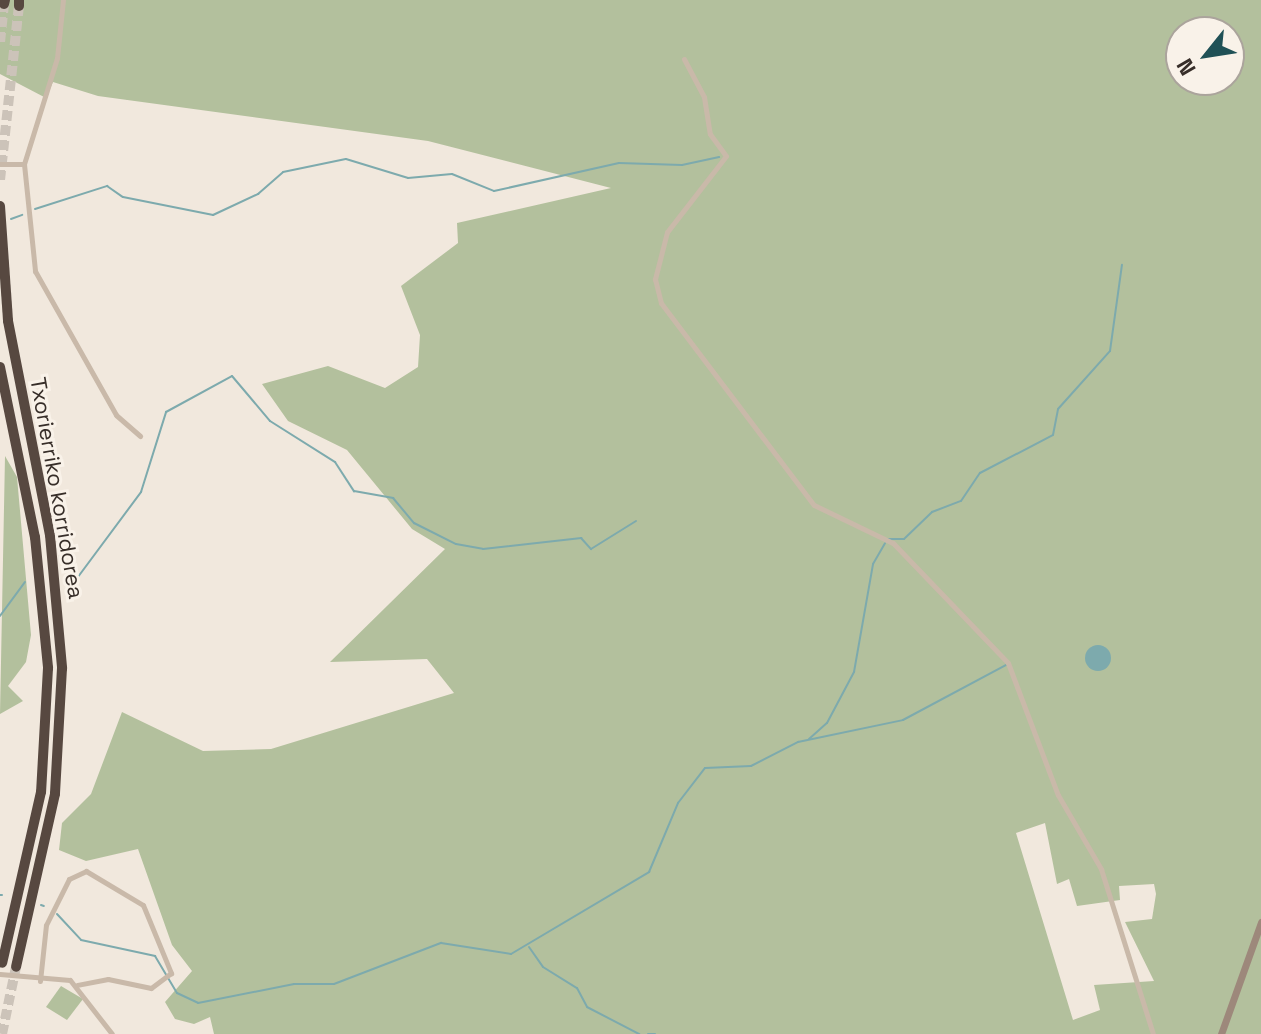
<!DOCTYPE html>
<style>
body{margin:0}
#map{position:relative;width:1261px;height:1034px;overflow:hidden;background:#f1e8dd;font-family:"Space Grotesk",sans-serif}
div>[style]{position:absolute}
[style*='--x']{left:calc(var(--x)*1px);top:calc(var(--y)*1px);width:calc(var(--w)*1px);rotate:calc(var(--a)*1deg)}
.green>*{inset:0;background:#b3c09d}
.water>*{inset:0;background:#7daaad}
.round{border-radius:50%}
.stream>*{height:2px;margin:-1px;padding:0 1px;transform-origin:1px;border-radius:1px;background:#7daaad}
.highway-tunnel>*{height:10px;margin-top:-5px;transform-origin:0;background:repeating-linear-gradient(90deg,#ccc3b9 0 10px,transparent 0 15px)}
.street>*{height:5px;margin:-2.5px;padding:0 2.5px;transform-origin:2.5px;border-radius:2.5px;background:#c9b9a9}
.secondary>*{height:7px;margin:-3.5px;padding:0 3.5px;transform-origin:3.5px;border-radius:3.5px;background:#9d887b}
.highway>*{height:10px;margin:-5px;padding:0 5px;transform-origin:5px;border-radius:5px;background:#574840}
span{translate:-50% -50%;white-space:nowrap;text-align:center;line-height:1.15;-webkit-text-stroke:6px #f9f2e9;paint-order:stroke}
.street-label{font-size:22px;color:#372e29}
.north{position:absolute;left:1165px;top:16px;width:80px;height:80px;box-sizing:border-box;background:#f9f2e9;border:2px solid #aba49c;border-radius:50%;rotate:240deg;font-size:22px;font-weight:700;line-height:32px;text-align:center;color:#372e29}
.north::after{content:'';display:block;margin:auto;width:28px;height:36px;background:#205156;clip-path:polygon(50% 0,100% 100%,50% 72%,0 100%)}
</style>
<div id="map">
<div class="green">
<div style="clip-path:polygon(evenodd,0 0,1261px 0,1261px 1034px,214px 1034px,210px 1017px,194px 1024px,175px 1019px,165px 1002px,192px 971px,172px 945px,138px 849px,86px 861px,59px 850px,62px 823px,91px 794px,122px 712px,203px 751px,271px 749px,454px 693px,427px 659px,330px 662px,445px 549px,412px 529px,347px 450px,288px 421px,262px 384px,328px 366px,385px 388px,418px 367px,420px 335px,401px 286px,458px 243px,457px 223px,611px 188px,428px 141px,98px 96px,53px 82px,46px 98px,0 74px,0 0,1181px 32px,1229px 32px,1229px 80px,1181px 80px,1181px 32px,0 0,1045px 823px,1057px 884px,1069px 879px,1077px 906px,1120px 900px,1119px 886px,1154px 884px,1156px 894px,1152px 919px,1125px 922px,1154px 981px,1094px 985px,1100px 1010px,1073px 1020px,1016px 833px,1045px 823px)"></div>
<div style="clip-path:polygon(5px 456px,17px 477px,31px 635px,26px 662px,8px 686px,23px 701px,0 714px)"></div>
<div style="clip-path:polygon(61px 986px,83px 999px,67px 1020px,46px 1007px)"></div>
</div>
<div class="water">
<div class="round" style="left:1085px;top:645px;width:26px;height:26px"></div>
</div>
<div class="stream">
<div style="--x:35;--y:209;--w:76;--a:-17.7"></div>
<div style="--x:107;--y:186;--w:19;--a:35"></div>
<div style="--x:123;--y:197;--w:92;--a:11.3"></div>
<div style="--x:213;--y:215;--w:50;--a:-25"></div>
<div style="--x:258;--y:194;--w:33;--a:-41"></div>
<div style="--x:283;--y:172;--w:64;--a:-11.7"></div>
<div style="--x:346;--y:159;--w:65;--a:17"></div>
<div style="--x:408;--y:178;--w:44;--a:-5.2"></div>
<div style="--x:452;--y:174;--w:45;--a:22"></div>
<div style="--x:494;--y:191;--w:128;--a:-12.6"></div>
<div style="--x:619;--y:163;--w:63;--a:1.8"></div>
<div style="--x:682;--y:165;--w:38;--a:-12"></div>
<div style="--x:11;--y:219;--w:12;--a:-20"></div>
<div style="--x:888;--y:539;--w:16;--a:0"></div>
<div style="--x:904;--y:539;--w:39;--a:-44"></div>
<div style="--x:932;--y:512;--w:31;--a:-21"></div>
<div style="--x:961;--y:501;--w:34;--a:-56"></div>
<div style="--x:980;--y:473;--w:82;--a:-27.5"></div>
<div style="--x:1053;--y:435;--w:26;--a:-79"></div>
<div style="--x:1058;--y:409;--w:78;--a:-48.1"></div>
<div style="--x:1110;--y:351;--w:87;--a:-82.1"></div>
<div style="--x:72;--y:585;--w:116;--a:-53.4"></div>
<div style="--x:141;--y:492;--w:84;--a:-72.6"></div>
<div style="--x:166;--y:412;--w:75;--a:-28.6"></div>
<div style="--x:232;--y:376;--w:59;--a:49.8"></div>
<div style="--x:270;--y:421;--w:77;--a:32.2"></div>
<div style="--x:335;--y:462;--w:35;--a:57"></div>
<div style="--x:354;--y:491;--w:40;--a:10"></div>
<div style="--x:393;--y:498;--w:33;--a:50"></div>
<div style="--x:414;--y:523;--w:47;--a:26.6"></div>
<div style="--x:456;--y:544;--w:27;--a:10"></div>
<div style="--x:483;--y:549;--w:99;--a:-6.4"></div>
<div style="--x:581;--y:538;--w:15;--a:48"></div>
<div style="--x:591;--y:549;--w:53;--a:-31.9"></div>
<div style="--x:0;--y:616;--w:42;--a:-53.7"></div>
<div style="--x:809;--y:739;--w:24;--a:-42"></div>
<div style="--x:827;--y:723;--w:58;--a:-62.1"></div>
<div style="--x:854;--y:672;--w:110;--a:-80"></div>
<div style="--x:873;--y:564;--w:24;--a:-60"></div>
<div style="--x:0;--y:895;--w:2;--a:0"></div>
<div style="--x:41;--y:905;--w:3;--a:18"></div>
<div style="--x:57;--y:914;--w:35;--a:47"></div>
<div style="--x:81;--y:940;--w:76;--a:12.2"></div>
<div style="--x:155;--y:956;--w:43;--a:59.3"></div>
<div style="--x:177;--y:993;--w:23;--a:25"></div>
<div style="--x:198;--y:1003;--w:98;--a:-11.2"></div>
<div style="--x:294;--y:984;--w:40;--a:0"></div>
<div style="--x:334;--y:984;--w:115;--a:-21"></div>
<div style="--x:441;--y:943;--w:71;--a:8.9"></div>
<div style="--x:511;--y:954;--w:161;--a:-30.7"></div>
<div style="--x:649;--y:872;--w:75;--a:-67.2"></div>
<div style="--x:678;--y:803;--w:44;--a:-52.4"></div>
<div style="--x:705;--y:768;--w:46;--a:-2.5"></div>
<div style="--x:751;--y:766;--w:53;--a:-27.1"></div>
<div style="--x:798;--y:742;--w:107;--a:-11.8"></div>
<div style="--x:903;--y:720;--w:117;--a:-28.1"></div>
<div style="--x:529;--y:947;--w:24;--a:55"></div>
<div style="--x:543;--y:967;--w:40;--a:32"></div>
<div style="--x:577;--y:988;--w:21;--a:62"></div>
<div style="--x:587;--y:1007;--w:59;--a:27.4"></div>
<div style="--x:648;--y:1034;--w:7;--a:0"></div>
</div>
<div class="highway-tunnel">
<div style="--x:0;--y:42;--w:38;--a:-84"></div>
<div style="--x:0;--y:180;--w:175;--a:-83.8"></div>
<div style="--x:2;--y:1034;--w:68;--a:-78.2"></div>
</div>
<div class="street">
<div style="--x:63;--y:0;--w:58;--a:95.9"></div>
<div style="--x:57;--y:58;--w:111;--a:107.3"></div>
<div style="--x:24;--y:164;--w:108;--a:84.1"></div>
<div style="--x:35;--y:271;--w:165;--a:60.6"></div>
<div style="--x:116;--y:415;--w:32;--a:41"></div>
<div style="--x:684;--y:59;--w:43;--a:62.2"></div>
<div style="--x:704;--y:97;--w:37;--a:81"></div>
<div style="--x:710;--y:134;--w:27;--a:54"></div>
<div style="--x:726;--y:156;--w:96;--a:127.8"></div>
<div style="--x:667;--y:232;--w:49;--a:104.3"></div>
<div style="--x:655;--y:279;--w:25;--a:76"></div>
<div style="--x:661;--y:303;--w:253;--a:52.9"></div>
<div style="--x:814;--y:505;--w:88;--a:25.7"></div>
<div style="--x:893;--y:543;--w:166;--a:46.2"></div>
<div style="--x:1008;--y:663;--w:141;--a:69.3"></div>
<div style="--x:1058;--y:795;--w:86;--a:59.8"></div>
<div style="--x:1101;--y:869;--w:173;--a:72.5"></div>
<div style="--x:0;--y:164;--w:24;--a:0"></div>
<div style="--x:0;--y:974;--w:70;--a:4.9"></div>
<div style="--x:70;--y:980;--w:68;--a:52.1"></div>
<div style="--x:40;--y:981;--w:56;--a:-83.9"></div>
<div style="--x:46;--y:925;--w:51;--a:-63.4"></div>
<div style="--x:69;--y:879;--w:19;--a:-25"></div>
<div style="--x:86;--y:871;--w:66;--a:30.8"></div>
<div style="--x:143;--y:905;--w:74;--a:67.6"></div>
<div style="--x:171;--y:973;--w:25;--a:143"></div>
<div style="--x:151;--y:988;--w:44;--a:-168.2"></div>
<div style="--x:108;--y:979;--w:31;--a:169"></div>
</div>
<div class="secondary">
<div style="--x:1221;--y:1034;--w:119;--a:-70.3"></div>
</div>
<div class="highway">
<div style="--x:4;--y:4;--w:4;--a:-76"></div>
<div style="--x:19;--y:6;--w:6;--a:-90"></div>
<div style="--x:0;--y:206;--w:115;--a:86"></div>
<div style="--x:8;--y:321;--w:218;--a:78.9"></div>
<div style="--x:50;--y:535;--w:134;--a:84.8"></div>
<div style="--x:62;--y:668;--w:126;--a:93.2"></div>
<div style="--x:55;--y:794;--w:177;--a:102.7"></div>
<div style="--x:0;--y:367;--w:174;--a:78.4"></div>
<div style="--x:35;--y:537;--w:132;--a:84.3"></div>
<div style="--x:48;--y:668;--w:124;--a:93.2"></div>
<div style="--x:41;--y:792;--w:175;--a:102.8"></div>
</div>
<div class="street-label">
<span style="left:57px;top:488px;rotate:80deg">Txorierriko korridorea</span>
</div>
<div class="north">N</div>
</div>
